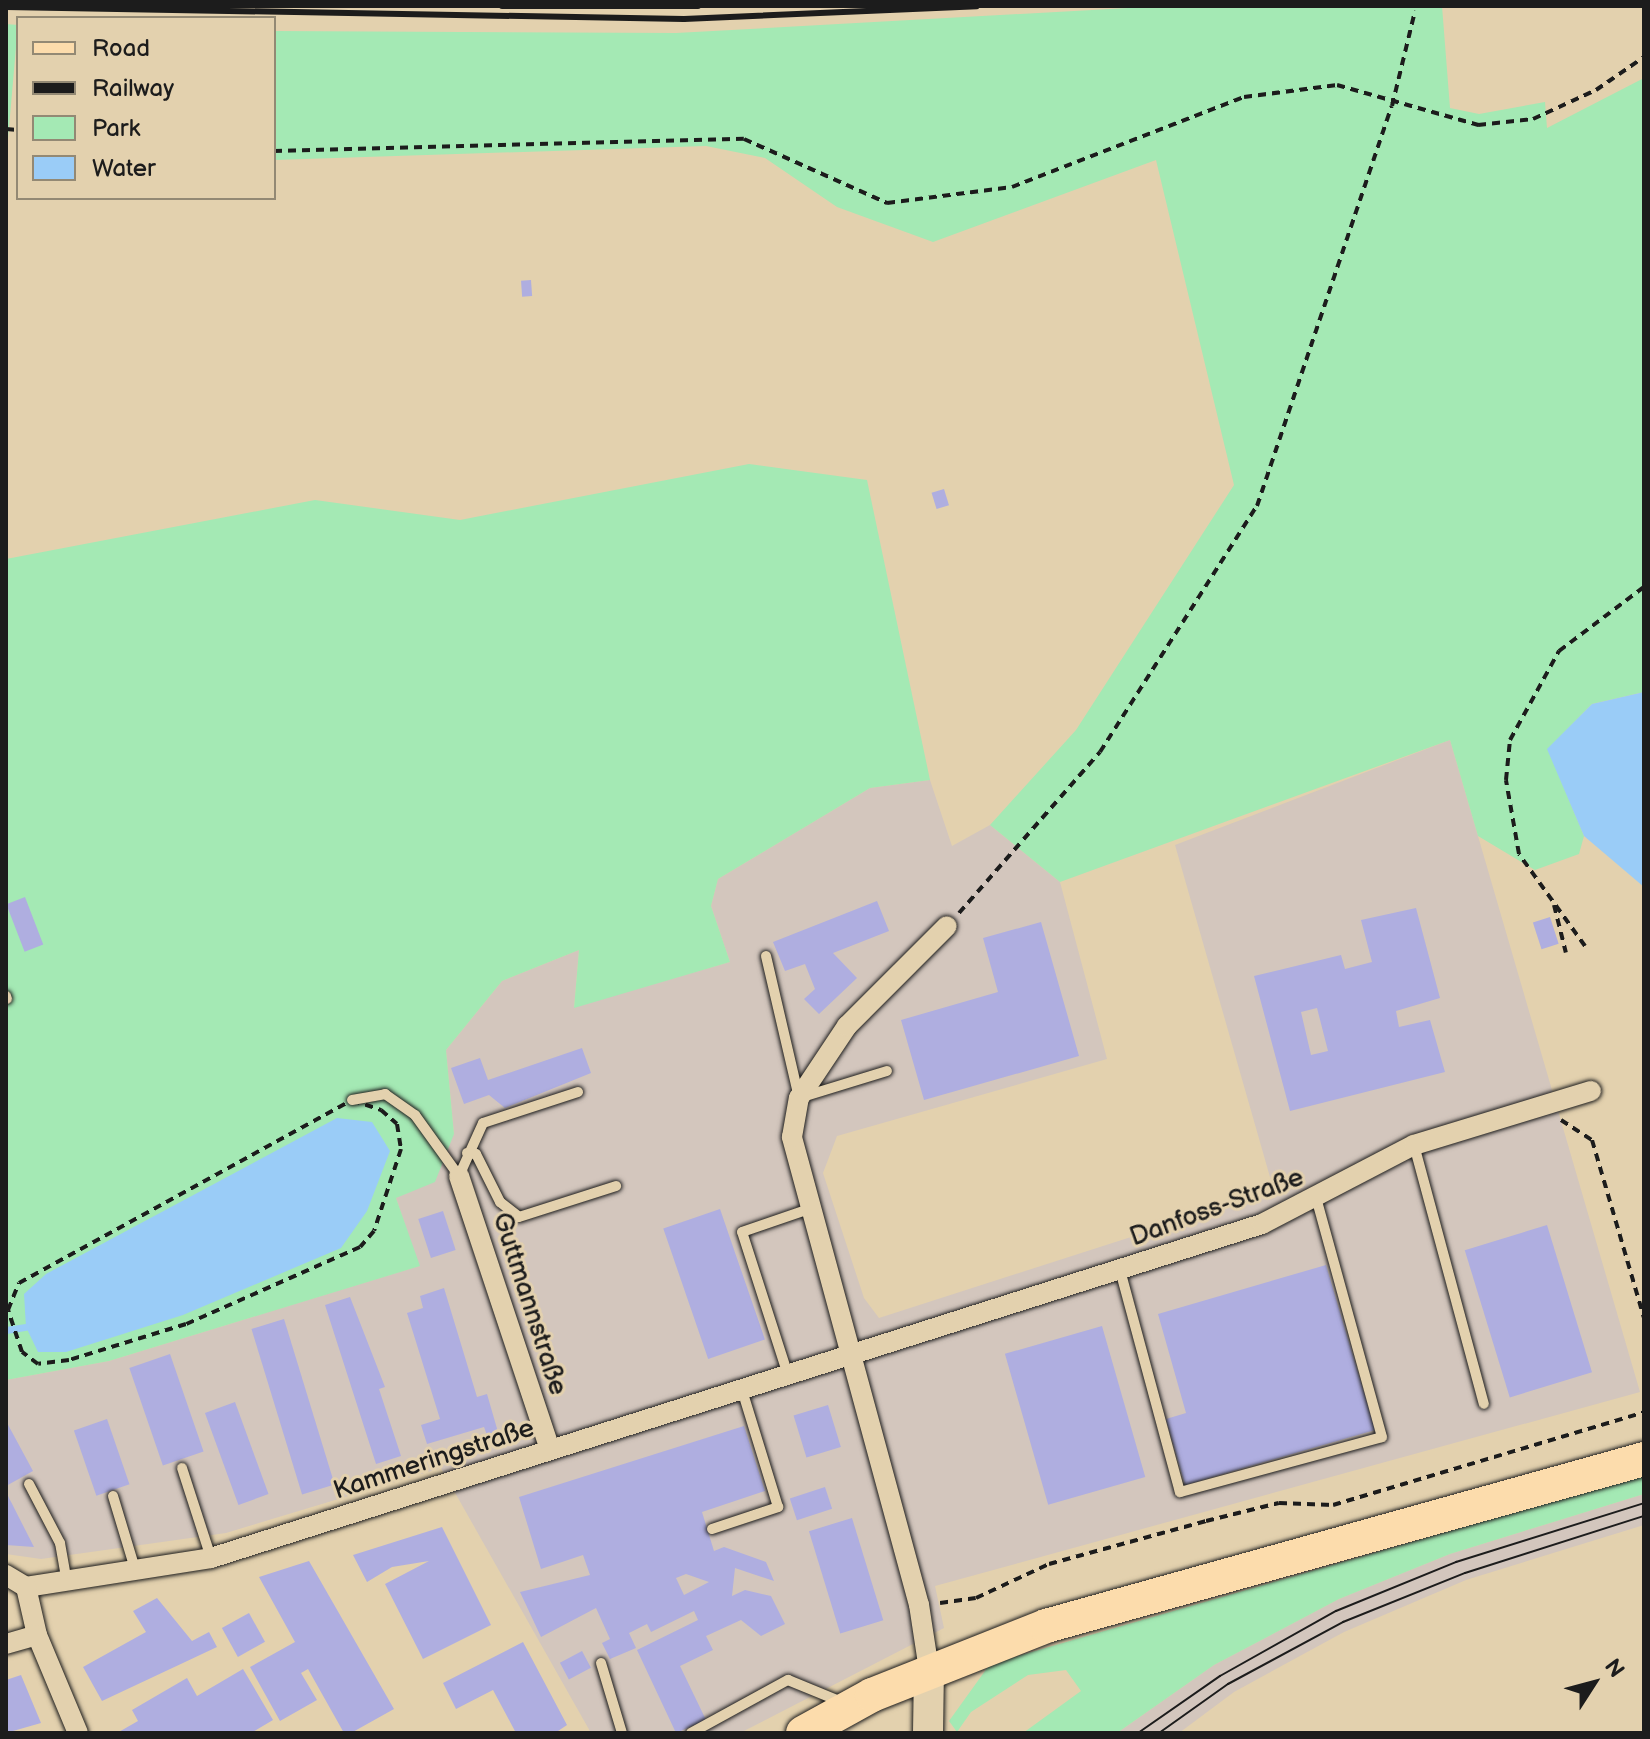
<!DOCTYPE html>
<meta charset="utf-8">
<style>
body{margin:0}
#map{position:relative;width:1650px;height:1739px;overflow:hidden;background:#e3d1ae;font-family:"Balsamiq Sans",sans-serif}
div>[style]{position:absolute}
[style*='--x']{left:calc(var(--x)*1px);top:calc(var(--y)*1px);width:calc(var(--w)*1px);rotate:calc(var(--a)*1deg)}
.built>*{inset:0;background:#d3c6bd}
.green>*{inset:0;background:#a4e9b4;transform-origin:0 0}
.water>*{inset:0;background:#9accf7}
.stream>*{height:7px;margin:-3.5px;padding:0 3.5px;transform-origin:3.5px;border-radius:3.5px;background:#9accf7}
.building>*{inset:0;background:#afaee0;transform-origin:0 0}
.path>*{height:4px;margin-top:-2px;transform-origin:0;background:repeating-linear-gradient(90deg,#1c1c1c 0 8px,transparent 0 14px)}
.roads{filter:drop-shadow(0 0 2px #1c1c1c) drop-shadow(0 0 2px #1c1c1c)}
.lane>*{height:10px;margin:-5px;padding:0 5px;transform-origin:5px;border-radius:5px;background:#e3d1ae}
.street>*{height:20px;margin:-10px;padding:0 10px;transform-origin:10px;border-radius:10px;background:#e3d1ae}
.secondary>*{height:30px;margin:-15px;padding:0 15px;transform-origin:15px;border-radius:15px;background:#e3d1ae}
.primary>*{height:34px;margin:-17px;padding:0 17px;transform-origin:17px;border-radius:17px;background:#fcdcac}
.tram>*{height:2px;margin:-1px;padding:0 1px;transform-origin:1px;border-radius:1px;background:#1c1c1c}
.rail>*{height:6px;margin:-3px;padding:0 3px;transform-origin:3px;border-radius:3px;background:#1c1c1c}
span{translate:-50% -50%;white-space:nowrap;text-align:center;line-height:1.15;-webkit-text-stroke:6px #e3d1ae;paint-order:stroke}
.street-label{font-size:26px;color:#1c1c1c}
.frame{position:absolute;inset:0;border:8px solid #1c1c1c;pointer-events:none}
.legend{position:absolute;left:16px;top:16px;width:260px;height:184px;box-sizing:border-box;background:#e3d1ae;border:2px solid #938974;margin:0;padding:10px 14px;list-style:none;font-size:24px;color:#1c1c1c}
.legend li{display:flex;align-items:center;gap:16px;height:40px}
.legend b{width:40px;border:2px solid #938974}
.north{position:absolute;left:1554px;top:1643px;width:80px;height:80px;-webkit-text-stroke:6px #e3d1ae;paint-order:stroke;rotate:54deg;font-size:22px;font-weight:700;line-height:32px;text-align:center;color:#1c1c1c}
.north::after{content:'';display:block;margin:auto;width:28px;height:36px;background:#1c1c1c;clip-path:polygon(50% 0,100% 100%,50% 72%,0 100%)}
</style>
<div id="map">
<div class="built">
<div style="clip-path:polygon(1450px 740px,1640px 1392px,935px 1586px,944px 1628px,740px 1733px,591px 1733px,441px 1468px,226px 1533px,41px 1559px,6px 1554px,6px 1380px,109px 1361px,419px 1266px,396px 1198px,454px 1134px,446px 1050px,502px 981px,579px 950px,574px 1007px,730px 962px,711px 906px,718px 879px,870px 788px,930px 780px,952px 846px,990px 825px,1060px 882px,1107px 1059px,837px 1136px,823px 1173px,864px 1298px,879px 1318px,1274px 1191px,1175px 845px)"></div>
<div style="clip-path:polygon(1644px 1494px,1644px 1525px,1466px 1580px,1344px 1632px,1234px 1692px,1179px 1733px,1117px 1733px,1214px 1665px,1339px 1599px,1450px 1554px)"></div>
</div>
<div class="green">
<div style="clip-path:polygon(1164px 6px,1442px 6px,1450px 108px,1479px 114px,1545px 102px,1547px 128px,1644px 78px,1644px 692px,1592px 704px,1548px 749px,1584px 836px,1579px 854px,1535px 870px,1478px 836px,1450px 740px,1060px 882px,990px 825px,1076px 730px,1234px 485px,1156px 160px,933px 242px,837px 207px,765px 158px,706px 146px,274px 160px,274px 31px,676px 33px)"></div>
<div style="left:6px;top:24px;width:12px;height:118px;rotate:5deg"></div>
<div style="clip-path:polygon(749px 464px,867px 480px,930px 780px,870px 788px,718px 879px,711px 906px,730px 962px,574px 1008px,579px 950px,502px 981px,446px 1050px,454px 1134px,435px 1182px,396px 1198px,420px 1266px,109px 1361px,6px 1380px,6px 559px,315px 500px,460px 520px)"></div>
<div style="clip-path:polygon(1644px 1475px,1644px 1494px,1450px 1554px,1339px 1599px,1214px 1665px,1117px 1733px,1023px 1733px,1081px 1691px,1066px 1670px,1028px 1675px,971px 1712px,957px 1732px,949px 1721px,990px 1664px)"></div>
</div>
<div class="water">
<div style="clip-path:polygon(1644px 692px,1644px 887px,1584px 836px,1547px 749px,1592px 704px)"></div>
<div style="clip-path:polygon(337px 1118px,372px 1122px,390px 1151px,367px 1211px,341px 1248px,183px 1315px,66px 1352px,38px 1352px,26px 1327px,24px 1294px,46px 1274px)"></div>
</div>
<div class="stream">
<div style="--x:6;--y:1330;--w:20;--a:-9"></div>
</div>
<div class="building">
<div style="left:531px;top:280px;width:16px;height:10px;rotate:86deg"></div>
<div style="left:944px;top:489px;width:17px;height:13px;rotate:73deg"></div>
<div style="left:25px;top:897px;width:51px;height:20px;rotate:69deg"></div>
<div style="clip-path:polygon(877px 901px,889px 931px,833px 953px,857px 978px,819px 1014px,804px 999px,815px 989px,805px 964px,785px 971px,773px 942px)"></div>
<div style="clip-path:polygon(evenodd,1416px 908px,1440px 998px,1396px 1011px,1399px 1027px,1430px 1020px,1445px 1072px,1290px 1111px,1254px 976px,1341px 955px,1345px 969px,1372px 962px,1361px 920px,1416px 908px,1317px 1008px,1328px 1051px,1311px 1055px,1301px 1012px,1317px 1008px)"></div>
<div style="left:1550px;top:917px;width:28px;height:18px;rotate:72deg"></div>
<div style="clip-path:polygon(1041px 922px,1079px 1056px,924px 1100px,901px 1020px,998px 992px,983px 938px)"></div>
<div style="clip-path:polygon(582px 1048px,591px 1073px,505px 1108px,489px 1095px,464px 1104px,451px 1068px,480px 1058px,488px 1080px)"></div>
<div style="left:720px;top:1209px;width:138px;height:60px;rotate:71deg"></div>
<div style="left:443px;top:1211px;width:41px;height:26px;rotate:72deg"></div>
<div style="left:1547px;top:1225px;width:154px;height:86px;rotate:73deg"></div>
<div style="clip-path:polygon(1326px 1265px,1375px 1430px,1185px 1485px,1166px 1419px,1186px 1413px,1158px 1314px)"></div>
<div style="clip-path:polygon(444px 1288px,477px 1397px,487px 1394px,498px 1432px,487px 1435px,484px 1427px,427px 1444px,421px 1425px,440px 1419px,407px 1313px,423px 1308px,420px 1296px)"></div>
<div style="clip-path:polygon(350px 1297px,385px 1387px,379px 1389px,401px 1456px,376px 1464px,325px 1305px)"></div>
<div style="left:284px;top:1319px;width:173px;height:34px;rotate:73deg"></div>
<div style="left:1102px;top:1326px;width:157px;height:101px;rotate:74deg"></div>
<div style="left:170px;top:1354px;width:103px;height:43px;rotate:71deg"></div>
<div style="left:235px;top:1402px;width:98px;height:32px;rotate:70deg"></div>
<div style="left:828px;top:1405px;width:44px;height:36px;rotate:73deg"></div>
<div style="left:107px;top:1419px;width:69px;height:35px;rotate:71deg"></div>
<div style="clip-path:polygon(6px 1421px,33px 1471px,6px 1486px)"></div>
<div style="clip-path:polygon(evenodd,744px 1426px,765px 1491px,702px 1512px,714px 1551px,724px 1547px,766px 1562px,774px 1581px,735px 1568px,732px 1596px,745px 1590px,771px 1596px,785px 1624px,761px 1636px,741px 1620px,706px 1636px,713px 1650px,680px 1666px,706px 1720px,676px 1733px,637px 1650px,698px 1620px,694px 1611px,651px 1632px,647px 1624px,629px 1633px,636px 1648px,610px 1659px,602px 1643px,610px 1639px,596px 1608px,541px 1637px,520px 1592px,590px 1575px,583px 1555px,541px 1569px,519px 1497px,744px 1426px,686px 1574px,709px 1582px,684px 1595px,676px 1578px,686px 1574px)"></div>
<div style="left:825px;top:1487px;width:23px;height:37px;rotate:72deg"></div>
<div style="clip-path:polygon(6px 1492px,34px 1547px,6px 1545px)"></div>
<div style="left:852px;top:1518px;width:107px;height:45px;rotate:73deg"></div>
<div style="clip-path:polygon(442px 1527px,491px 1625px,423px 1659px,385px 1584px,429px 1561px,392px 1567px,367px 1582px,353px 1555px)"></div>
<div style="clip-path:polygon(309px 1561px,394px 1709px,351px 1733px,344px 1733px,308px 1669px,301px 1673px,317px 1700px,280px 1721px,250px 1667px,295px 1642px,259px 1577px)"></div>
<div style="clip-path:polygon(157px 1598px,192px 1641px,209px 1632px,217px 1647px,102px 1701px,83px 1667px,146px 1632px,133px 1611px)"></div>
<div style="left:249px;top:1613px;width:33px;height:31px;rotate:61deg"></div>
<div style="clip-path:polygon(523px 1642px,567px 1725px,555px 1733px,516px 1733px,493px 1690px,456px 1709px,443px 1683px)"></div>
<div style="left:582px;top:1651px;width:19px;height:25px;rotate:62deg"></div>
<div style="clip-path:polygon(243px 1669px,273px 1720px,251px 1733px,117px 1733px,138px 1721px,132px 1710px,187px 1678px,197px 1696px)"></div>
<div style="clip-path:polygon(21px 1675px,41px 1723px,6px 1733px,6px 1680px)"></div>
</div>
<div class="path">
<div style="--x:6;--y:129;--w:12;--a:5"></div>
<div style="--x:274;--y:151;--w:470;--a:-1.5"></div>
<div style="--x:744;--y:139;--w:157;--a:24.1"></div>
<div style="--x:887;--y:203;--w:126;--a:-7.3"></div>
<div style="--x:1012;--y:187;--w:249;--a:-21.2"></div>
<div style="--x:1244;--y:97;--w:94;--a:-7.4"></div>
<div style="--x:1337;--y:85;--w:147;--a:15.8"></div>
<div style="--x:1478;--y:125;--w:55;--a:-6.2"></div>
<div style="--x:1533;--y:119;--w:69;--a:-24.7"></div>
<div style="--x:1596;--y:90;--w:58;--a:-34.5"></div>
<div style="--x:1554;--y:905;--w:49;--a:76"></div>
<div style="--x:959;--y:913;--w:214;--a:-48.8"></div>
<div style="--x:1100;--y:752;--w:292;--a:-57.5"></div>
<div style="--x:1257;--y:506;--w:422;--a:-71.4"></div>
<div style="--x:1392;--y:106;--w:98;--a:-76.4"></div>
<div style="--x:1585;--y:946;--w:113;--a:-125.7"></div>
<div style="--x:1519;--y:854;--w:75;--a:-100"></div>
<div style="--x:1506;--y:780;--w:40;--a:-84.3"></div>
<div style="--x:1510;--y:740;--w:102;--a:-61.2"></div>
<div style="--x:1559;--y:651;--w:106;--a:-37"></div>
<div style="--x:352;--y:1100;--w:31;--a:19"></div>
<div style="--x:381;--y:1110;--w:21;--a:41"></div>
<div style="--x:397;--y:1124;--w:25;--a:81"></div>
<div style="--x:401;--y:1149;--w:86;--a:108.2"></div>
<div style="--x:374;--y:1231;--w:21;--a:131"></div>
<div style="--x:360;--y:1247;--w:190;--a:156.1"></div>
<div style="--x:186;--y:1324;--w:122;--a:162.9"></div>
<div style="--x:69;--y:1360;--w:31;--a:173"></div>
<div style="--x:38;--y:1364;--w:20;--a:-143"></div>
<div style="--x:22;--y:1352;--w:44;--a:-108.4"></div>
<div style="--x:8;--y:1310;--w:29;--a:-68"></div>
<div style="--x:19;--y:1283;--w:380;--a:-28.8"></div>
<div style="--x:1561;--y:1120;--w:37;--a:33"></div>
<div style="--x:1592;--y:1140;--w:185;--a:73.7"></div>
<div style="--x:940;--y:1603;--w:36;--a:-8"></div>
<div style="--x:976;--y:1598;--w:81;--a:-25"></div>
<div style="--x:1049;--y:1564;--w:163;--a:-15.3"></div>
<div style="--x:1206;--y:1521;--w:75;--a:-13.9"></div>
<div style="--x:1279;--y:1503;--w:54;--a:2.1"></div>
<div style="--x:1333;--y:1505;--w:325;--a:-16.6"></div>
</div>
<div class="roads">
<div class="lane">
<div style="--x:766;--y:956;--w:146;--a:76.9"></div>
<div style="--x:799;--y:1098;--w:92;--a:-17.1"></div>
<div style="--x:6;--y:996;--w:3;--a:72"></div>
<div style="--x:352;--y:1100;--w:34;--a:-10"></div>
<div style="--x:385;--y:1094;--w:37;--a:35"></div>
<div style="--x:415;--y:1115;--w:75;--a:54.2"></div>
<div style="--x:1414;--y:1145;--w:268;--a:74.9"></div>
<div style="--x:467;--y:1153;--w:9;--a:6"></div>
<div style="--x:476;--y:1154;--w:54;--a:63.4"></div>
<div style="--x:500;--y:1202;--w:24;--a:38"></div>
<div style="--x:519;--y:1217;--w:102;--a:-17.7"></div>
<div style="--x:459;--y:1176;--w:58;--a:-65.6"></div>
<div style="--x:483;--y:1123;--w:100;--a:-18.1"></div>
<div style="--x:1120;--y:1270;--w:230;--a:74.9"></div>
<div style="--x:1180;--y:1492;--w:209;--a:-15.2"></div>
<div style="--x:1382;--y:1437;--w:245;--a:-105.4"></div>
<div style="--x:788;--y:1375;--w:150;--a:-107.8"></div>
<div style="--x:742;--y:1232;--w:74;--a:-18.9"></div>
<div style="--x:182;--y:1468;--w:95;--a:72.1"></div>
<div style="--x:29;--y:1484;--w:67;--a:62.3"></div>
<div style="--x:60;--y:1543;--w:36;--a:80"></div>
<div style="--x:113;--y:1496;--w:76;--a:73.2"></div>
<div style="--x:712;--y:1529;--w:70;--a:-18.4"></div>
<div style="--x:778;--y:1507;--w:122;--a:-107.1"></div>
<div style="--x:601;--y:1663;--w:73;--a:73.3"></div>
<div style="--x:691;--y:1733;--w:111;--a:-28.7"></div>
<div style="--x:788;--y:1680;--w:61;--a:22.3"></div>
</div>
<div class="street">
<div style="--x:459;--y:1176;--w:288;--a:71.6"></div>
<div style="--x:6;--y:1575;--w:23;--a:31"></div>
<div style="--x:26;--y:1587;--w:187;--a:-8.9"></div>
<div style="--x:211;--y:1558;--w:1103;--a:-17.63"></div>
<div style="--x:1262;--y:1224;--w:171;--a:-27.5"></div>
<div style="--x:1414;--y:1145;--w:185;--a:-17"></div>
<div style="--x:26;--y:1587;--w:49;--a:77.1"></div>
<div style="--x:37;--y:1635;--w:106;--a:67.3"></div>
<div style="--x:6;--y:1644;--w:32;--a:-16"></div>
<div style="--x:929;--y:1670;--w:66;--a:-98.7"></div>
<div style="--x:919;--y:1605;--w:485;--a:-105.2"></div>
<div style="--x:792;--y:1137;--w:40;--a:-80"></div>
<div style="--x:799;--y:1098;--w:87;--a:-56.3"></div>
<div style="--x:847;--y:1026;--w:141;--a:-45"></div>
</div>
<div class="secondary">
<div style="--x:928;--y:1733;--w:63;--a:-89.1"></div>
</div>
<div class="primary">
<div style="--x:803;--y:1733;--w:79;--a:-28.8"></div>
<div style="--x:872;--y:1695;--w:187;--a:-21.6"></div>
<div style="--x:1046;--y:1626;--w:621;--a:-15.6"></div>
</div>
</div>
<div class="tram">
<div style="--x:1138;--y:1733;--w:100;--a:-34.8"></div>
<div style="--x:1220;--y:1676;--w:133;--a:-29.3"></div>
<div style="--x:1336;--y:1611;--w:130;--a:-22.2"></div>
<div style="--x:1456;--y:1562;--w:197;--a:-17.4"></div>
<div style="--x:1159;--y:1733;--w:85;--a:-35.4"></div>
<div style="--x:1228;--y:1684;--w:131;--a:-28.3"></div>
<div style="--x:1343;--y:1622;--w:131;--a:-21.9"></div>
<div style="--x:1465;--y:1573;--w:188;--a:-17.7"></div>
</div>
<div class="rail">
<div style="--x:502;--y:6;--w:196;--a:0"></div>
<div style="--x:6;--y:7;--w:678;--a:1.01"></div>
<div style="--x:684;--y:19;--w:293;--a:-2.5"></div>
</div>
<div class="street-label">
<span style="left:1217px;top:1208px;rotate:-20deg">Danfoss-Straße</span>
<span style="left:529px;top:1304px;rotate:72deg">Guttmannstraße</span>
<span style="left:434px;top:1460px;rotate:-18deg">Kammeringstraße</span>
</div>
<div class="frame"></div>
<ul class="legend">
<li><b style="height:10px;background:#fcdcac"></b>Road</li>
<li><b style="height:10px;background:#1c1c1c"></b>Railway</li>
<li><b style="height:22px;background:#a4e9b4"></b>Park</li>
<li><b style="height:22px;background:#9accf7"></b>Water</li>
</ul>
<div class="north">N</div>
</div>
